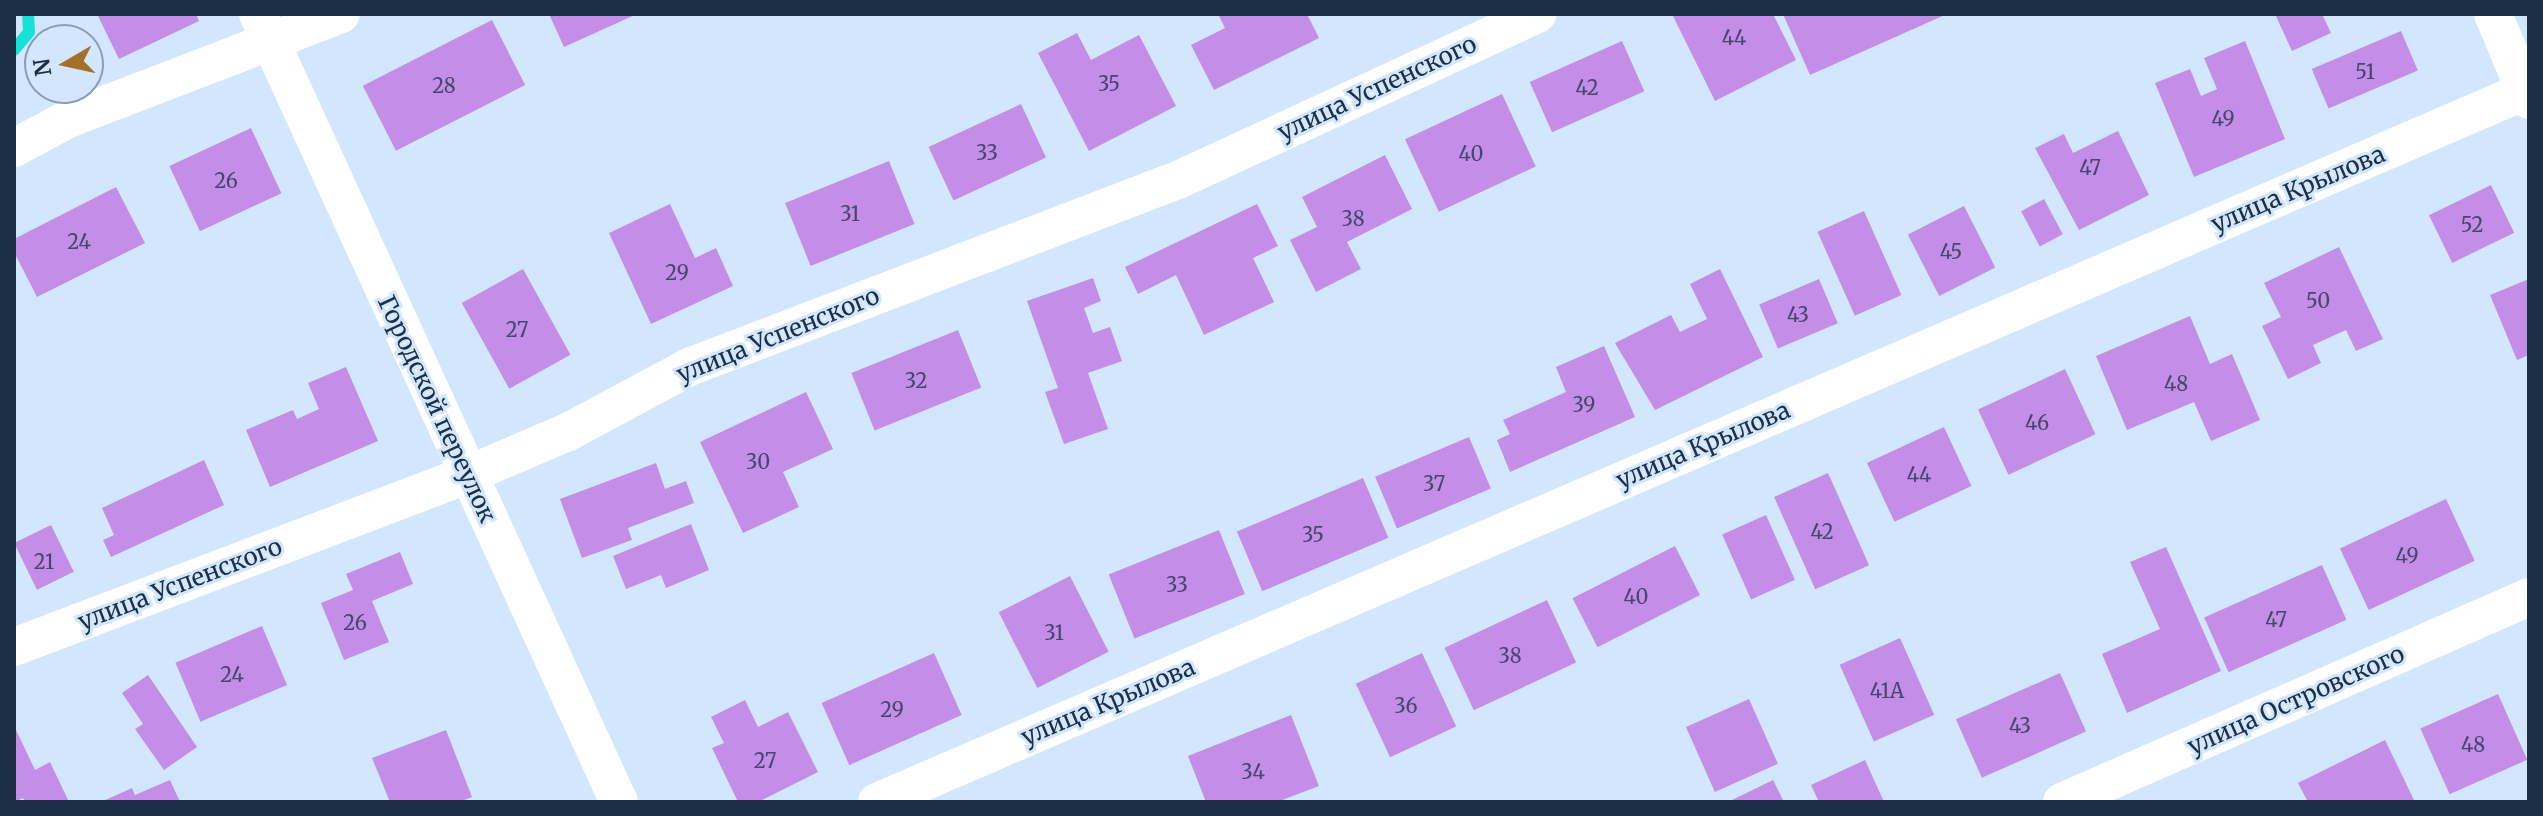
<!DOCTYPE html>
<meta charset="utf-8">
<style>
body{margin:0}
#map{position:relative;width:2543px;height:816px;overflow:hidden;background:#d2e7fe;font-family:Merriweather,serif}
div>[style]{position:absolute}
[style*='--x']{left:calc(var(--x)*1px);top:calc(var(--y)*1px);width:calc(var(--w)*1px);rotate:calc(var(--a)*1deg)}
.stream>*{height:12px;margin:-6px;padding:0 6px;transform-origin:6px;border-radius:6px;background:#14e2da}
.building>*{inset:0;background:#c38de8;transform-origin:0 0}
.minor>*{height:38px;margin:-19px;padding:0 19px;transform-origin:19px;border-radius:19px;background:#fff}
span{translate:-50% -50%;white-space:nowrap;text-align:center;line-height:1.15;-webkit-text-stroke:6px #d2e7fe;paint-order:stroke}
.number-label{font-size:20px;color:#45476e}
.number-label span{-webkit-text-stroke-width:0}
.street-label{font-size:24px;color:#1b3046}
.frame{position:absolute;inset:0;border:16px solid #1b3046;pointer-events:none}
.north{position:absolute;left:24px;top:24px;width:80px;height:80px;box-sizing:border-box;background:#d2e7fe;border:2px solid #899eb4;border-radius:50%;rotate:261deg;font-size:22px;font-weight:700;line-height:32px;text-align:center;color:#1b3046}
.north::after{content:'';display:block;margin:auto;width:28px;height:36px;background:#a46f28;clip-path:polygon(50% 0,100% 100%,50% 72%,0 100%)}
</style>
<div id="map">
<div class="stream">
<div style="--x:14;--y:50;--w:23;--a:-50"></div>
<div style="--x:29;--y:32;--w:18;--a:-93"></div>
</div>
<div class="building">
<div style="clip-path:polygon(97px 14px,196px 14px,199px 21px,119px 59px)"></div>
<div style="clip-path:polygon(549px 14px,637px 14px,564px 47px)"></div>
<div style="clip-path:polygon(1218px 14px,1307px 14px,1319px 38px,1214px 90px,1191px 45px,1225px 28px)"></div>
<div style="clip-path:polygon(1672px 14px,1773px 14px,1796px 60px,1715px 101px)"></div>
<div style="clip-path:polygon(1783px 14px,1947px 14px,1810px 75px)"></div>
<div style="clip-path:polygon(2275px 14px,2322px 14px,2331px 33px,2292px 51px)"></div>
<div style="left:492px;top:20px;width:73px;height:145px;rotate:63deg"></div>
<div style="left:2401px;top:31px;width:43px;height:97px;rotate:67deg"></div>
<div style="clip-path:polygon(1077px 33px,1091px 60px,1139px 35px,1176px 106px,1089px 151px,1038px 53px)"></div>
<div style="left:1622px;top:41px;width:55px;height:101px;rotate:66deg"></div>
<div style="clip-path:polygon(2245px 41px,2285px 139px,2194px 177px,2155px 83px,2190px 69px,2201px 96px,2217px 89px,2204px 58px)"></div>
<div style="left:1502px;top:94px;width:80px;height:107px;rotate:65deg"></div>
<div style="left:1021px;top:104px;width:59px;height:102px;rotate:65deg"></div>
<div style="left:251px;top:128px;width:72px;height:90px;rotate:65deg"></div>
<div style="clip-path:polygon(2118px 131px,2149px 195px,2079px 230px,2035px 148px,2064px 134px,2073px 153px)"></div>
<div style="clip-path:polygon(1385px 155px,1412px 209px,1347px 242px,1361px 269px,1316px 292px,1290px 240px,1317px 227px,1302px 197px)"></div>
<div style="left:889px;top:161px;width:68px;height:112px;rotate:68deg"></div>
<div style="left:2491px;top:185px;width:53px;height:69px;rotate:64deg"></div>
<div style="clip-path:polygon(116px 187px,145px 243px,37px 297px,14px 252px,14px 239px)"></div>
<div style="left:2044px;top:199px;width:40px;height:26px;rotate:62deg"></div>
<div style="clip-path:polygon(670px 204px,695px 258px,716px 248px,733px 286px,651px 324px,609px 233px)"></div>
<div style="clip-path:polygon(1257px 204px,1278px 246px,1253px 258px,1274px 302px,1204px 335px,1176px 275px,1138px 294px,1125px 267px)"></div>
<div style="left:1964px;top:206px;width:69px;height:63px;rotate:63deg"></div>
<div style="left:1864px;top:211px;width:92px;height:51px;rotate:66deg"></div>
<div style="clip-path:polygon(2339px 247px,2383px 339px,2356px 351px,2346px 330px,2313px 345px,2321px 363px,2288px 379px,2262px 326px,2281px 317px,2264px 283px)"></div>
<div style="left:523px;top:269px;width:98px;height:70px;rotate:61deg"></div>
<div style="clip-path:polygon(1720px 269px,1763px 357px,1655px 410px,1615px 343px,1671px 315px,1680px 332px,1707px 319px,1690px 284px)"></div>
<div style="clip-path:polygon(1093px 278px,1101px 301px,1084px 308px,1093px 333px,1110px 327px,1122px 361px,1088px 373px,1108px 429px,1064px 444px,1045px 392px,1058px 388px,1027px 301px)"></div>
<div style="left:1819px;top:279px;width:48px;height:65px;rotate:67deg"></div>
<div style="clip-path:polygon(2529px 279px,2529px 355px,2517px 360px,2490px 295px)"></div>
<div style="clip-path:polygon(2190px 316px,2210px 364px,2232px 354px,2260px 420px,2211px 441px,2194px 402px,2127px 430px,2096px 356px)"></div>
<div style="left:958px;top:330px;width:62px;height:115px;rotate:68deg"></div>
<div style="clip-path:polygon(1604px 346px,1635px 417px,1510px 472px,1497px 440px,1510px 434px,1503px 420px,1566px 392px,1556px 367px)"></div>
<div style="clip-path:polygon(346px 367px,378px 441px,270px 487px,246px 430px,293px 410px,297px 419px,319px 409px,308px 383px)"></div>
<div style="left:2065px;top:369px;width:72px;height:96px;rotate:65deg"></div>
<div style="clip-path:polygon(806px 392px,833px 449px,783px 472px,799px 507px,743px 533px,700px 442px)"></div>
<div style="left:1944px;top:427px;width:65px;height:85px;rotate:65deg"></div>
<div style="left:1469px;top:437px;width:56px;height:102px;rotate:67deg"></div>
<div style="clip-path:polygon(204px 460px,224px 505px,111px 557px,103px 540px,114px 535px,102px 508px)"></div>
<div style="clip-path:polygon(656px 463px,665px 489px,686px 481px,694px 503px,628px 528px,632px 540px,582px 558px,560px 499px)"></div>
<div style="left:1828px;top:473px;width:101px;height:59px;rotate:66deg"></div>
<div style="left:1363px;top:478px;width:65px;height:137px;rotate:67deg"></div>
<div style="left:2446px;top:499px;width:68px;height:117px;rotate:65deg"></div>
<div style="left:1766px;top:515px;width:71px;height:48px;rotate:66deg"></div>
<div style="clip-path:polygon(691px 524px,709px 570px,666px 588px,661px 575px,626px 589px,613px 556px)"></div>
<div style="left:51px;top:525px;width:52px;height:41px;rotate:64deg"></div>
<div style="left:1219px;top:530px;width:69px;height:119px;rotate:68deg"></div>
<div style="left:1675px;top:546px;width:55px;height:115px;rotate:63deg"></div>
<div style="clip-path:polygon(2166px 547px,2221px 671px,2127px 713px,2102px 654px,2160px 629px,2130px 562px)"></div>
<div style="clip-path:polygon(400px 552px,413px 584px,372px 601px,389px 642px,344px 660px,321px 603px,353px 590px,346px 574px)"></div>
<div style="left:2322px;top:565px;width:60px;height:129px;rotate:66deg"></div>
<div style="left:1070px;top:576px;width:85px;height:80px;rotate:63deg"></div>
<div style="left:1547px;top:600px;width:69px;height:113px;rotate:65deg"></div>
<div style="left:262px;top:626px;width:64px;height:94px;rotate:67deg"></div>
<div style="left:1900px;top:638px;width:84px;height:66px;rotate:66deg"></div>
<div style="left:934px;top:653px;width:68px;height:123px;rotate:66deg"></div>
<div style="left:1422px;top:653px;width:81px;height:73px;rotate:65deg"></div>
<div style="left:2060px;top:673px;width:64px;height:114px;rotate:66deg"></div>
<div style="clip-path:polygon(148px 675px,197px 747px,164px 770px,135px 729px,143px 724px,122px 693px)"></div>
<div style="left:2498px;top:694px;width:72px;height:85px;rotate:66deg"></div>
<div style="left:1749px;top:699px;width:71px;height:69px;rotate:66deg"></div>
<div style="clip-path:polygon(745px 700px,758px 727px,788px 712px,818px 772px,758px 802px,738px 802px,712px 748px,724px 743px,711px 717px)"></div>
<div style="clip-path:polygon(1291px 715px,1319px 786px,1277px 802px,1206px 802px,1188px 756px)"></div>
<div style="clip-path:polygon(16px 730px,35px 770px,50px 762px,69px 802px,25px 802px,23px 798px,14px 802px)"></div>
<div style="clip-path:polygon(446px 730px,472px 797px,459px 802px,390px 802px,372px 758px)"></div>
<div style="clip-path:polygon(2385px 740px,2415px 802px,2308px 802px,2298px 783px)"></div>
<div style="clip-path:polygon(1865px 760px,1884px 802px,1819px 802px,1811px 785px)"></div>
<div style="clip-path:polygon(170px 780px,180px 802px,101px 802px,132px 788px,135px 795px)"></div>
<div style="clip-path:polygon(1773px 780px,1784px 802px,1728px 802px)"></div>
</div>
<div class="minor">
<div style="--x:258;--y:14;--w:867;--a:65.39"></div>
<div style="--x:2493;--y:14;--w:93;--a:67.3"></div>
<div style="--x:14;--y:148;--w:61;--a:-28.2"></div>
<div style="--x:68;--y:119;--w:292;--a:-21"></div>
<div style="--x:14;--y:647;--w:485;--a:-20.8"></div>
<div style="--x:467;--y:475;--w:110;--a:-23.1"></div>
<div style="--x:568;--y:432;--w:137;--a:-28.2"></div>
<div style="--x:689;--y:367;--w:524;--a:-20.93"></div>
<div style="--x:1178;--y:180;--w:396;--a:-24.8"></div>
<div style="--x:877;--y:802;--w:1799;--a:-23.34"></div>
<div style="--x:2062;--y:802;--w:510;--a:-23.7"></div>
</div>
<div class="number-label">
<span style="left:1734px;top:37px">44</span>
<span style="left:2365px;top:71px">51</span>
<span style="left:1109px;top:83px">35</span>
<span style="left:444px;top:85px">28</span>
<span style="left:1587px;top:87px">42</span>
<span style="left:2223px;top:118px">49</span>
<span style="left:987px;top:152px">33</span>
<span style="left:1471px;top:153px">40</span>
<span style="left:2090px;top:167px">47</span>
<span style="left:226px;top:180px">26</span>
<span style="left:850px;top:213px">31</span>
<span style="left:1353px;top:218px">38</span>
<span style="left:2472px;top:224px">52</span>
<span style="left:79px;top:241px">24</span>
<span style="left:1951px;top:251px">45</span>
<span style="left:677px;top:272px">29</span>
<span style="left:2318px;top:300px">50</span>
<span style="left:1798px;top:314px">43</span>
<span style="left:517px;top:329px">27</span>
<span style="left:916px;top:380px">32</span>
<span style="left:2176px;top:383px">48</span>
<span style="left:1584px;top:404px">39</span>
<span style="left:2037px;top:422px">46</span>
<span style="left:758px;top:461px">30</span>
<span style="left:1919px;top:474px">44</span>
<span style="left:1434px;top:483px">37</span>
<span style="left:1822px;top:531px">42</span>
<span style="left:1313px;top:534px">35</span>
<span style="left:2407px;top:555px">49</span>
<span style="left:44px;top:561px">21</span>
<span style="left:1177px;top:584px">33</span>
<span style="left:1636px;top:596px">40</span>
<span style="left:2276px;top:619px">47</span>
<span style="left:355px;top:622px">26</span>
<span style="left:1054px;top:632px">31</span>
<span style="left:1510px;top:655px">38</span>
<span style="left:232px;top:674px">24</span>
<span style="left:1887px;top:690px">41А</span>
<span style="left:1406px;top:705px">36</span>
<span style="left:892px;top:709px">29</span>
<span style="left:2020px;top:725px">43</span>
<span style="left:2473px;top:744px">48</span>
<span style="left:765px;top:760px">27</span>
<span style="left:1253px;top:771px">34</span>
</div>
<div class="street-label">
<span style="left:1377px;top:88px;rotate:-25deg">улица Успенского</span>
<span style="left:2298px;top:189px;rotate:-23deg">улица Крылова</span>
<span style="left:778px;top:335px;rotate:-22deg">улица Успенского</span>
<span style="left:437px;top:409px;rotate:65deg">Городской переулок</span>
<span style="left:1703px;top:445px;rotate:-23deg">улица Крылова</span>
<span style="left:180px;top:584px;rotate:-21deg">улица Успенского</span>
<span style="left:2296px;top:700px;rotate:-24deg">улица Островского</span>
<span style="left:1108px;top:702px;rotate:-23deg">улица Крылова</span>
</div>
<div class="frame"></div>
<div class="north">N</div>
</div>
